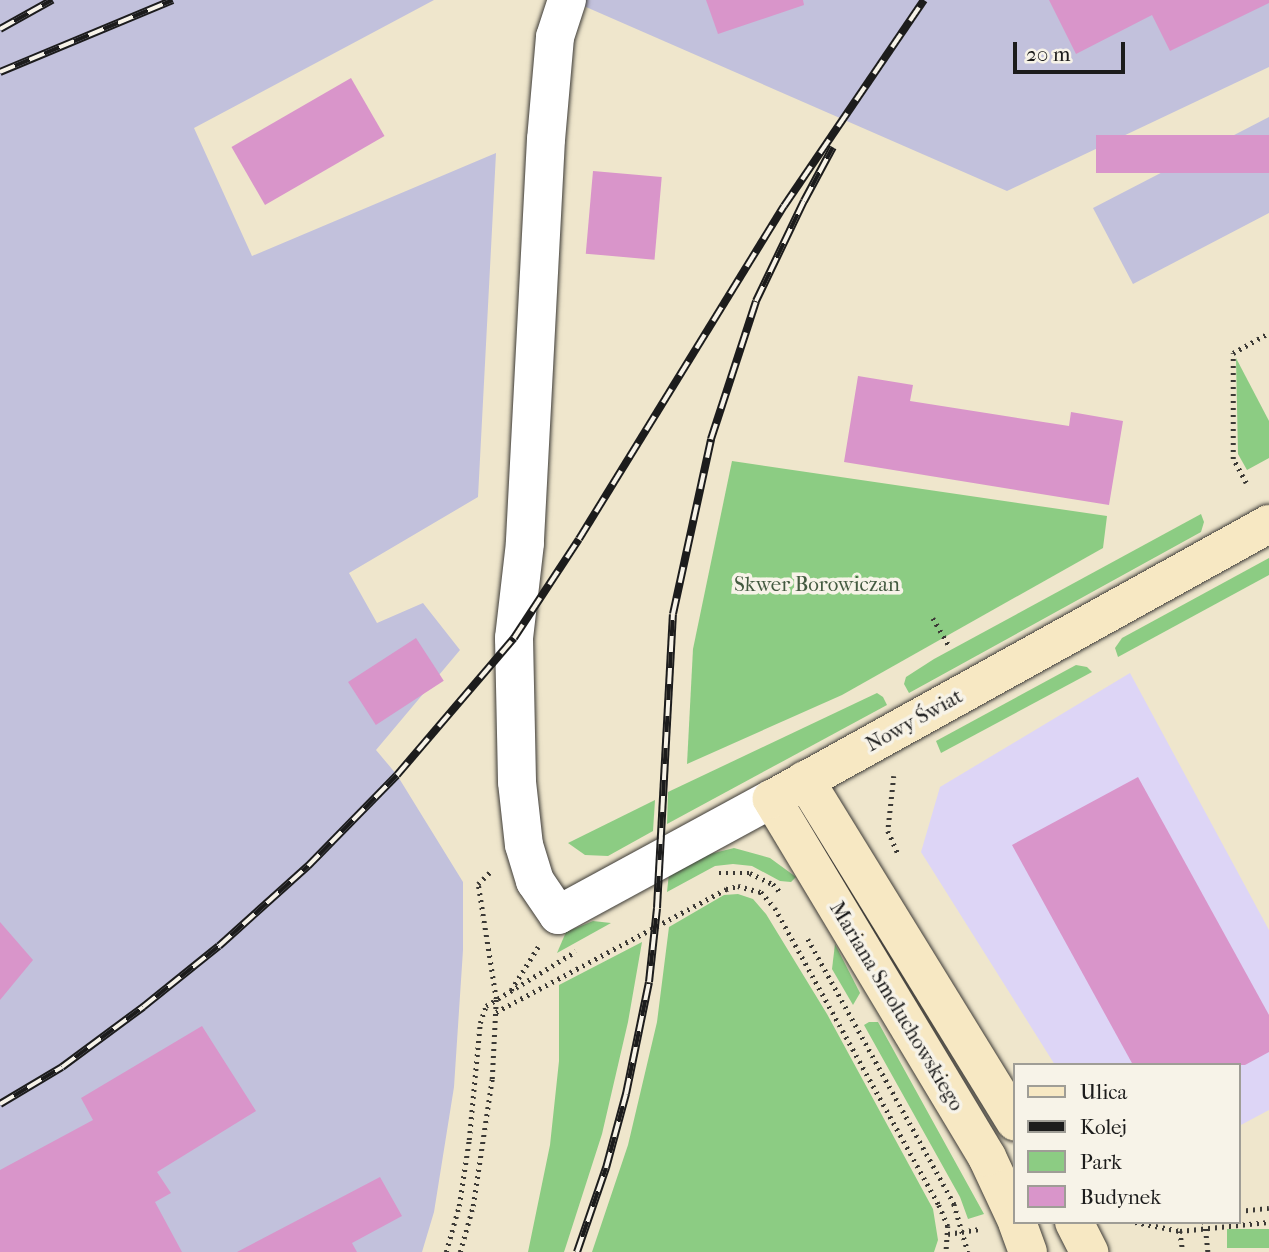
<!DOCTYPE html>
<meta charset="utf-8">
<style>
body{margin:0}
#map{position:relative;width:1269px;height:1252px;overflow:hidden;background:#efe6cc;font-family:"IM FELL French Canon",serif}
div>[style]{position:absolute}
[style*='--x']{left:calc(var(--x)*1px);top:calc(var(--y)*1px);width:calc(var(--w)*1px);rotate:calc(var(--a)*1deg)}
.built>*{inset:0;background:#ddd5f6}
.industrial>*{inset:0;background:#c2c1dc}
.green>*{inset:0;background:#8ccc83;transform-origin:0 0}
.building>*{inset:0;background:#d995ca;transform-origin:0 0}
.path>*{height:4.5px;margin-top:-2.25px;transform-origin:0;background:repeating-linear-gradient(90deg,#3c3a36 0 2px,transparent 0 7px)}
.roads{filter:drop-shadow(0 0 2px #3c3a36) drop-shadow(0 0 2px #3c3a36)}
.street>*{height:38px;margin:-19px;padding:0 19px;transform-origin:19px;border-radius:19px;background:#fff}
.secondary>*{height:38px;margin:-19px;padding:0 19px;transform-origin:19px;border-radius:19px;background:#f7e8c3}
.rail>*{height:8px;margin-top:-4px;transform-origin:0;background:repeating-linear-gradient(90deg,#f7f3e8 0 16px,#1c1c1c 0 32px);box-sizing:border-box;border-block:2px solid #1c1c1c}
span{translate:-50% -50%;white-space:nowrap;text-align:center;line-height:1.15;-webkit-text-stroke:7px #f7f3e8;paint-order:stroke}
.park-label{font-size:21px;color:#435a40}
.street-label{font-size:21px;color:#1c1c1c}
.legend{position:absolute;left:1013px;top:1063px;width:228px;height:161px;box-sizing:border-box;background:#f7f3e8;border:2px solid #9f9d96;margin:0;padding:9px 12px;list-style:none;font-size:21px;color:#1c1c1c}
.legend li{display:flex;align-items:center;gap:14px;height:35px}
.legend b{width:35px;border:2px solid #9f9d96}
.scale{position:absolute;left:1013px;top:42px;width:112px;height:32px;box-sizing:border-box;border:4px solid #1c1c1c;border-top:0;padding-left:9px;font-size:21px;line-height:24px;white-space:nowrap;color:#1c1c1c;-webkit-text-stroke:5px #f7f3e8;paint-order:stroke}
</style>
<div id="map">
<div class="built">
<div style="clip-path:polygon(1130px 673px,1269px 930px,1269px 1110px,1239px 1126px,1239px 1065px,1055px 1065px,921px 852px,940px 787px)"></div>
</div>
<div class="industrial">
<div style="clip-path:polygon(0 0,434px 0,194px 128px,252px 256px,496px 153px,478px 497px,349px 573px,377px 623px,423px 603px,460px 650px,376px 750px,397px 775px,463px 882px,463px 950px,454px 1087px,434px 1212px,422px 1252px,0 1252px)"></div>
<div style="clip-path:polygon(570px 0,1269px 0,1269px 67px,1007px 191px)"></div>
<div style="clip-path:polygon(1269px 117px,1269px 213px,1133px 284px,1093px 208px)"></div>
</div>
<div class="green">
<div style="clip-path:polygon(1236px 358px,1269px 421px,1269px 458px,1247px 470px,1238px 454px)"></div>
<div style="clip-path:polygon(732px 461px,1107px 516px,1103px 548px,842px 695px,687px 764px,693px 649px)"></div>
<div style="clip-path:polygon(1201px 514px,1204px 522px,1201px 532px,909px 693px,904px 684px,906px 677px,934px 659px)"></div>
<div style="clip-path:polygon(1269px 558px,1269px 575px,1118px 657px,1115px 648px,1122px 638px)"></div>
<div style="clip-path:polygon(1076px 665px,1087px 667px,1092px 672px,941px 753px,936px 741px)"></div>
<div style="clip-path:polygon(877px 693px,883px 697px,887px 705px,667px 824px,668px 792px)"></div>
<div style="clip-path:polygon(655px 800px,653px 831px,608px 856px,585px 855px,568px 843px)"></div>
<div style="clip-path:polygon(734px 848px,770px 858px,796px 877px,791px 882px,780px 881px,752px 866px,733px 864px,715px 866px,667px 892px,669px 873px,698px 857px)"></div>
<div style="clip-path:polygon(738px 894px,753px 899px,766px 914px,827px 1014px,933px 1209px,938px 1240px,934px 1252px,592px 1252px,628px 1145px,657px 1022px,669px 927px,724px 895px)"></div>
<div style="clip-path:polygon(593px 921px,611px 923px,557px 953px,566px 932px)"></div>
<div style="clip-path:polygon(642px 942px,628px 1022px,602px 1134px,566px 1246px,564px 1252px,528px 1252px,550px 1145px,559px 1061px,559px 985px)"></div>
<div style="clip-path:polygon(835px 944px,860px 993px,853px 1005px,832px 969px)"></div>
<div style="clip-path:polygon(869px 1022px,878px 1022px,984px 1214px,968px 1219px,960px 1197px,864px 1025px)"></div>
<div style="left:1269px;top:1229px;width:19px;height:42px;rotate:90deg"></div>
</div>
<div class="building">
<div style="clip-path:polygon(706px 0,803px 0,804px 5px,718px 34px)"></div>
<div style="clip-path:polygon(1049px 0,1269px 0,1269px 3px,1170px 51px,1152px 15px,1076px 54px)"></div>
<div style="left:351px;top:78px;width:67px;height:138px;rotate:60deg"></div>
<div style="left:1269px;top:135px;width:38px;height:173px;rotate:90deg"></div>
<div style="left:593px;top:171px;width:69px;height:83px;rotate:5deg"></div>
<div style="clip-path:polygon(858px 376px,913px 385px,910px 401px,1069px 426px,1071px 412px,1123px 421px,1109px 505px,844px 462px)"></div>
<div style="left:416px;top:638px;width:51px;height:81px;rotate:57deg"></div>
<div style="clip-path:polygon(1138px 777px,1269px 1015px,1269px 1052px,1245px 1065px,1133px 1065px,1012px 845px)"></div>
<div style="clip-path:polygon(0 922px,33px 960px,0 1000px)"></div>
<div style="clip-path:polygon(202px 1026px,256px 1111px,157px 1172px,171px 1193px,155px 1202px,182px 1252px,0 1252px,0 1170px,93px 1120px,81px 1098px)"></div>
<div style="clip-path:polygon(380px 1177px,402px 1216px,352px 1243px,357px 1252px,237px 1252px)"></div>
</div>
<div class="path">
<div style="--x:1246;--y:483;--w:27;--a:-118"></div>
<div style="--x:1233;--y:459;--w:106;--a:-90"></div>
<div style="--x:1233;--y:353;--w:41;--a:-29.1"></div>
<div style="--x:933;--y:618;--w:32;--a:60"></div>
<div style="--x:894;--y:776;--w:55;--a:96.2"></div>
<div style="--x:888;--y:831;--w:24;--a:66"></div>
<div style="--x:719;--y:873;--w:31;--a:0"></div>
<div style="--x:750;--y:873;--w:25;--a:26"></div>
<div style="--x:773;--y:884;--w:11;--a:49"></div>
<div style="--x:808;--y:939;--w:303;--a:61.1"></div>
<div style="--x:954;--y:1204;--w:50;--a:73.7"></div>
<div style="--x:511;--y:990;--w:51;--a:-57.9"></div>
<div style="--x:496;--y:1012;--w:261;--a:-28.1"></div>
<div style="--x:726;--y:889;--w:12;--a:-14"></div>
<div style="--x:738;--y:886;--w:24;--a:15"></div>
<div style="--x:761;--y:892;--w:21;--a:49"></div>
<div style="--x:775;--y:908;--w:339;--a:61.1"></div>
<div style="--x:939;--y:1205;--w:23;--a:67"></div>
<div style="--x:948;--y:1226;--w:26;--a:94"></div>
<div style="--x:1239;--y:1211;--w:30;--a:-6"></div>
<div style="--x:1135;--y:1222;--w:46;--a:11.3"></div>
<div style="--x:1180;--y:1231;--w:89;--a:-5.8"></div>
<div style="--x:1205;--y:1222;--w:30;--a:84"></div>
<div style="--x:1180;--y:1231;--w:21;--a:82"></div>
<div style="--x:948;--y:1234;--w:32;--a:-9"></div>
<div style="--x:446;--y:1252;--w:48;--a:-74.2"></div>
<div style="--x:459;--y:1206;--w:67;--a:-81.4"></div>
<div style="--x:469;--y:1140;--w:118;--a:-84.6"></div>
<div style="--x:480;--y:1023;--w:18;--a:-71"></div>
<div style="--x:486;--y:1006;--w:105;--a:-31.4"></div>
<div style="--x:460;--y:1252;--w:48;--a:-74.2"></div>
<div style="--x:473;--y:1206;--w:128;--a:-81.5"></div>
<div style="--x:492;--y:1079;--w:80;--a:-87.1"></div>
<div style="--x:496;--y:999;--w:116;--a:-98.9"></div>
<div style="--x:478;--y:884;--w:18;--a:-45"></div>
</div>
<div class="roads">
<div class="street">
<div style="--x:567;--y:0;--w:39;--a:108"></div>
<div style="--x:555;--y:37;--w:102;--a:95"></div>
<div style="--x:546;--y:139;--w:405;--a:93"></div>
<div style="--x:525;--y:543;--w:96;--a:96.6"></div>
<div style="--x:514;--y:638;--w:144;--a:88.8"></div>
<div style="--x:517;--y:782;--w:63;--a:83.7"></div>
<div style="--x:524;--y:845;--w:38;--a:73"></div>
<div style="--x:535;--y:881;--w:41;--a:55.9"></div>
<div style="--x:558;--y:915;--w:243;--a:-28.5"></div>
</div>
<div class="secondary">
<div style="--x:805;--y:780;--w:401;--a:58.4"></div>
<div style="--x:1015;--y:1217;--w:66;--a:-115"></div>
<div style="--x:987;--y:1157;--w:418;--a:-121"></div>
<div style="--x:772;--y:799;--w:568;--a:-28.96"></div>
<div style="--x:1017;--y:1222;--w:32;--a:70"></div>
<div style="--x:1074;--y:1222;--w:34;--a:63"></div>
</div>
</div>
<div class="rail">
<div style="--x:0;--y:29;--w:60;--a:-29.1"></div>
<div style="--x:0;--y:72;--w:187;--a:-22.6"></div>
<div style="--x:0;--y:1104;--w:72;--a:-30.8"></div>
<div style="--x:62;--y:1067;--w:101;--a:-36.5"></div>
<div style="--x:143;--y:1007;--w:97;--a:-38.8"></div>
<div style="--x:219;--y:946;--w:120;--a:-42"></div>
<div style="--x:308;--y:866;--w:127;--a:-45.6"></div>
<div style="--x:397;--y:775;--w:180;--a:-49.5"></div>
<div style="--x:514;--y:638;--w:118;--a:-56.7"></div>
<div style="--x:579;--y:539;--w:391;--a:-58.4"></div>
<div style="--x:784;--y:206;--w:249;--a:-55.8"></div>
<div style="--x:577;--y:1252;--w:89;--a:-71"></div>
<div style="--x:606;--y:1168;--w:77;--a:-74.9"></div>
<div style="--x:626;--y:1094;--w:114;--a:-78.4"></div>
<div style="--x:649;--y:982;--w:74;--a:-83.8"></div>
<div style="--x:657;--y:908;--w:294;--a:-86.9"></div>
<div style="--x:673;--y:614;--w:179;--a:-77.7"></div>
<div style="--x:711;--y:439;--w:145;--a:-71.9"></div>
<div style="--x:756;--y:301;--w:111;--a:-64.4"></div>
<div style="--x:804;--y:201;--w:61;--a:-61.8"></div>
</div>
<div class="park-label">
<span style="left:817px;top:584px">Skwer Borowiczan</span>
</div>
<div class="street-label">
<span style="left:914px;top:720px;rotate:-29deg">Nowy Świat</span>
<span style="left:897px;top:1006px;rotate:59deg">Mariana Smoluchowskiego</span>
</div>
<ul class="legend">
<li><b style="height:9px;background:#f7e8c3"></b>Ulica</li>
<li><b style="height:9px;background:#1c1c1c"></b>Kolej</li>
<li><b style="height:19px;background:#8ccc83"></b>Park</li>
<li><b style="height:19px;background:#d995ca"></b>Budynek</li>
</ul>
<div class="scale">20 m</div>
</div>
